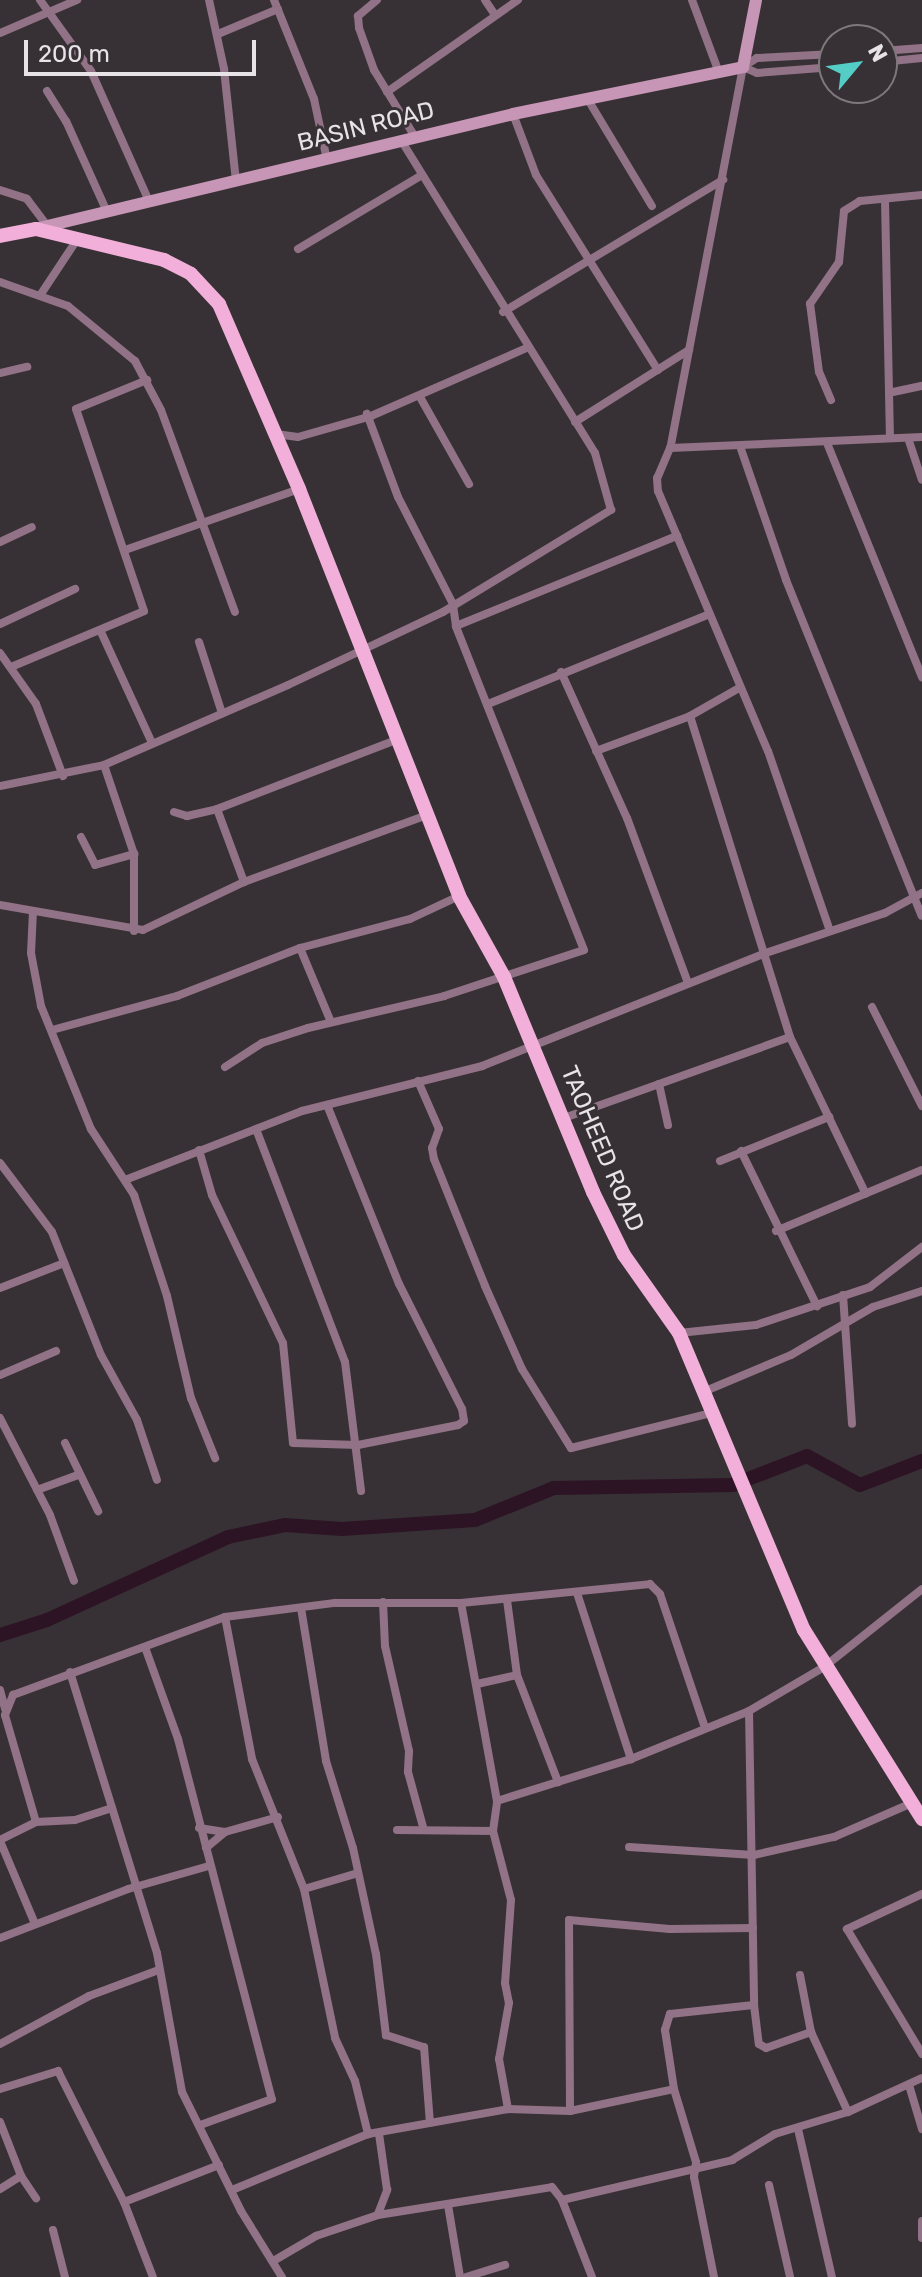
<!DOCTYPE html>
<style>
body{margin:0}
#map{position:relative;width:922px;height:2277px;overflow:hidden;background:#373135;font-family:Rubik,sans-serif}
div>[style]{position:absolute}
[style*='--x']{left:calc(var(--x)*1px);top:calc(var(--y)*1px);width:calc(var(--w)*1px);rotate:calc(var(--a)*1deg)}
.river>*{height:14px;margin:-7px;padding:0 7px;transform-origin:7px;border-radius:7px;background:#2d1425}
.street>*{height:8px;margin:-4px;padding:0 4px;transform-origin:4px;border-radius:4px;background:#927286}
.secondary>*{height:12px;margin:-6px;padding:0 6px;transform-origin:6px;border-radius:6px;background:#c795b5}
.primary>*{height:14px;margin:-7px;padding:0 7px;transform-origin:7px;border-radius:7px;background:#f1afd9}
span{translate:-50% -50%;white-space:nowrap;text-align:center;line-height:1.15;-webkit-text-stroke:6px #373135;paint-order:stroke}
.street-label{font-size:24px;color:#e7e3e6}
.north{position:absolute;left:818px;top:24px;width:80px;height:80px;box-sizing:border-box;background:#373135;border:2px solid #7d787c;border-radius:50%;rotate:61deg;font-size:22px;font-weight:700;line-height:32px;text-align:center;color:#e7e3e6}
.north::after{content:'';display:block;margin:auto;width:28px;height:36px;background:#54cdc7;clip-path:polygon(50% 0,100% 100%,50% 72%,0 100%)}
.scale{position:absolute;left:24px;top:40px;width:232px;height:36px;box-sizing:border-box;border:4px solid #e7e3e6;border-top:0;padding-left:10px;font-size:24px;line-height:28px;white-space:nowrap;color:#e7e3e6;-webkit-text-stroke:6px #373135;paint-order:stroke}
</style>
<div id="map">
<div class="river">
<div style="--x:0;--y:1635;--w:49;--a:-17.7"></div>
<div style="--x:47;--y:1620;--w:199;--a:-24.6"></div>
<div style="--x:228;--y:1537;--w:58;--a:-11.9"></div>
<div style="--x:285;--y:1525;--w:57;--a:4"></div>
<div style="--x:342;--y:1529;--w:133;--a:-3.9"></div>
<div style="--x:475;--y:1520;--w:85;--a:-22.1"></div>
<div style="--x:554;--y:1488;--w:179;--a:-1"></div>
<div style="--x:733;--y:1485;--w:79;--a:-21.4"></div>
<div style="--x:807;--y:1456;--w:60;--a:28.7"></div>
<div style="--x:860;--y:1485;--w:66;--a:-21.2"></div>
</div>
<div class="street">
<div style="--x:40;--y:0;--w:87;--a:54.3"></div>
<div style="--x:91;--y:71;--w:142;--a:66"></div>
<div style="--x:209;--y:0;--w:71;--a:77.7"></div>
<div style="--x:224;--y:69;--w:113;--a:83.9"></div>
<div style="--x:274;--y:0;--w:107;--a:68"></div>
<div style="--x:314;--y:99;--w:62;--a:78"></div>
<div style="--x:377;--y:0;--w:25;--a:140"></div>
<div style="--x:358;--y:16;--w:12;--a:85"></div>
<div style="--x:359;--y:28;--w:45;--a:70.3"></div>
<div style="--x:374;--y:70;--w:79;--a:58.5"></div>
<div style="--x:485;--y:0;--w:18;--a:56"></div>
<div style="--x:692;--y:0;--w:75;--a:69.6"></div>
<div style="--x:0;--y:33;--w:84;--a:-23.2"></div>
<div style="--x:218;--y:34;--w:65;--a:-22.6"></div>
<div style="--x:882;--y:51;--w:40;--a:-4.3"></div>
<div style="--x:882;--y:62;--w:40;--a:-5.7"></div>
<div style="--x:744;--y:66;--w:15;--a:-32"></div>
<div style="--x:757;--y:58;--w:77;--a:-3"></div>
<div style="--x:743;--y:67;--w:388;--a:100.8"></div>
<div style="--x:670;--y:448;--w:252;--a:-2.5"></div>
<div style="--x:743;--y:67;--w:15;--a:23"></div>
<div style="--x:757;--y:73;--w:77;--a:-4.5"></div>
<div style="--x:47;--y:91;--w:36;--a:58"></div>
<div style="--x:66;--y:121;--w:100;--a:65.7"></div>
<div style="--x:387;--y:92;--w:160;--a:-35.1"></div>
<div style="--x:587;--y:98;--w:126;--a:59"></div>
<div style="--x:513;--y:114;--w:65;--a:69.3"></div>
<div style="--x:536;--y:175;--w:230;--a:58"></div>
<div style="--x:0;--y:190;--w:28;--a:18"></div>
<div style="--x:27;--y:199;--w:35;--a:53"></div>
<div style="--x:885;--y:201;--w:237;--a:88.8"></div>
<div style="--x:298;--y:249;--w:141;--a:-30.8"></div>
<div style="--x:0;--y:282;--w:72;--a:19.4"></div>
<div style="--x:68;--y:306;--w:87;--a:39.4"></div>
<div style="--x:135;--y:361;--w:55;--a:62"></div>
<div style="--x:161;--y:410;--w:215;--a:69.9"></div>
<div style="--x:41;--y:294;--w:67;--a:-56.5"></div>
<div style="--x:503;--y:312;--w:257;--a:-31"></div>
<div style="--x:0;--y:373;--w:28;--a:-13"></div>
<div style="--x:893;--y:392;--w:30;--a:-12"></div>
<div style="--x:420;--y:397;--w:100;--a:60.6"></div>
<div style="--x:831;--y:400;--w:30;--a:-113"></div>
<div style="--x:819;--y:372;--w:69;--a:-97.5"></div>
<div style="--x:810;--y:304;--w:51;--a:-55.4"></div>
<div style="--x:839;--y:262;--w:51;--a:-84.4"></div>
<div style="--x:844;--y:211;--w:19;--a:-32"></div>
<div style="--x:860;--y:201;--w:62;--a:-5.5"></div>
<div style="--x:575;--y:422;--w:135;--a:-32.3"></div>
<div style="--x:276;--y:434;--w:22;--a:8"></div>
<div style="--x:298;--y:437;--w:76;--a:-16"></div>
<div style="--x:371;--y:416;--w:170;--a:-23.6"></div>
<div style="--x:908;--y:438;--w:44;--a:71.6"></div>
<div style="--x:827;--y:443;--w:253;--a:67.9"></div>
<div style="--x:670;--y:448;--w:33;--a:113"></div>
<div style="--x:657;--y:478;--w:13;--a:86"></div>
<div style="--x:658;--y:491;--w:282;--a:67.1"></div>
<div style="--x:768;--y:751;--w:190;--a:71"></div>
<div style="--x:741;--y:449;--w:139;--a:71"></div>
<div style="--x:786;--y:580;--w:362;--a:68"></div>
<div style="--x:0;--y:542;--w:35;--a:-25"></div>
<div style="--x:125;--y:550;--w:184;--a:-19.3"></div>
<div style="--x:0;--y:624;--w:83;--a:-25"></div>
<div style="--x:456;--y:626;--w:239;--a:-22.2"></div>
<div style="--x:101;--y:632;--w:122;--a:65.3"></div>
<div style="--x:199;--y:642;--w:75;--a:72.1"></div>
<div style="--x:0;--y:653;--w:62;--a:54.8"></div>
<div style="--x:36;--y:704;--w:77;--a:69.4"></div>
<div style="--x:11;--y:667;--w:144;--a:-22.8"></div>
<div style="--x:144;--y:611;--w:213;--a:-108.6"></div>
<div style="--x:76;--y:409;--w:77;--a:-22.2"></div>
<div style="--x:561;--y:672;--w:160;--a:65.7"></div>
<div style="--x:627;--y:818;--w:176;--a:69.7"></div>
<div style="--x:488;--y:704;--w:236;--a:-22.1"></div>
<div style="--x:690;--y:716;--w:336;--a:72.7"></div>
<div style="--x:790;--y:1037;--w:174;--a:64.2"></div>
<div style="--x:596;--y:751;--w:100;--a:-20.4"></div>
<div style="--x:690;--y:716;--w:56;--a:-29.7"></div>
<div style="--x:104;--y:765;--w:94;--a:71.4"></div>
<div style="--x:134;--y:854;--w:77;--a:90"></div>
<div style="--x:0;--y:786;--w:106;--a:-11.4"></div>
<div style="--x:104;--y:765;--w:201;--a:-23.5"></div>
<div style="--x:288;--y:685;--w:171;--a:-25.2"></div>
<div style="--x:443;--y:612;--w:197;--a:-31.3"></div>
<div style="--x:611;--y:510;--w:59;--a:-105.7"></div>
<div style="--x:595;--y:453;--w:368;--a:-121.8"></div>
<div style="--x:217;--y:809;--w:78;--a:69.7"></div>
<div style="--x:174;--y:812;--w:14;--a:17"></div>
<div style="--x:187;--y:816;--w:31;--a:-13"></div>
<div style="--x:217;--y:809;--w:194;--a:-21.1"></div>
<div style="--x:81;--y:837;--w:31;--a:63"></div>
<div style="--x:95;--y:865;--w:41;--a:-15.8"></div>
<div style="--x:0;--y:905;--w:145;--a:9.9"></div>
<div style="--x:143;--y:930;--w:112;--a:-25.4"></div>
<div style="--x:244;--y:882;--w:195;--a:-20.1"></div>
<div style="--x:33;--y:911;--w:42;--a:92.7"></div>
<div style="--x:31;--y:953;--w:54;--a:79.3"></div>
<div style="--x:41;--y:1006;--w:133;--a:67.9"></div>
<div style="--x:91;--y:1129;--w:79;--a:56.9"></div>
<div style="--x:134;--y:1195;--w:106;--a:71.9"></div>
<div style="--x:167;--y:1296;--w:105;--a:76.8"></div>
<div style="--x:191;--y:1398;--w:65;--a:68.2"></div>
<div style="--x:300;--y:948;--w:80;--a:67.3"></div>
<div style="--x:872;--y:1007;--w:111;--a:63.2"></div>
<div style="--x:52;--y:1030;--w:130;--a:-15.2"></div>
<div style="--x:177;--y:996;--w:132;--a:-21.3"></div>
<div style="--x:300;--y:948;--w:114;--a:-14.8"></div>
<div style="--x:410;--y:919;--w:54;--a:-25.1"></div>
<div style="--x:225;--y:1067;--w:44;--a:-33"></div>
<div style="--x:262;--y:1043;--w:48;--a:-18.1"></div>
<div style="--x:308;--y:1028;--w:140;--a:-13.2"></div>
<div style="--x:444;--y:996;--w:147;--a:-18.2"></div>
<div style="--x:584;--y:950;--w:348;--a:-111.6"></div>
<div style="--x:456;--y:626;--w:22;--a:-98"></div>
<div style="--x:453;--y:604;--w:120;--a:-117.2"></div>
<div style="--x:398;--y:497;--w:89;--a:-110.5"></div>
<div style="--x:418;--y:1081;--w:52;--a:66.4"></div>
<div style="--x:439;--y:1129;--w:20;--a:110"></div>
<div style="--x:432;--y:1148;--w:11;--a:80"></div>
<div style="--x:434;--y:1159;--w:137;--a:68.1"></div>
<div style="--x:485;--y:1286;--w:91;--a:66"></div>
<div style="--x:522;--y:1369;--w:93;--a:58.2"></div>
<div style="--x:571;--y:1448;--w:144;--a:-14"></div>
<div style="--x:659;--y:1084;--w:42;--a:77.6"></div>
<div style="--x:564;--y:1118;--w:240;--a:-19.7"></div>
<div style="--x:256;--y:1129;--w:249;--a:69.1"></div>
<div style="--x:345;--y:1362;--w:130;--a:82.9"></div>
<div style="--x:199;--y:1150;--w:47;--a:73.9"></div>
<div style="--x:212;--y:1195;--w:164;--a:64.4"></div>
<div style="--x:283;--y:1343;--w:100;--a:84.3"></div>
<div style="--x:293;--y:1443;--w:65;--a:1.8"></div>
<div style="--x:358;--y:1445;--w:102;--a:-11.3"></div>
<div style="--x:458;--y:1425;--w:7;--a:-34"></div>
<div style="--x:464;--y:1421;--w:12;--a:-99"></div>
<div style="--x:462;--y:1409;--w:140;--a:-116.7"></div>
<div style="--x:399;--y:1284;--w:193;--a:-111.9"></div>
<div style="--x:741;--y:1151;--w:173;--a:63.9"></div>
<div style="--x:720;--y:1161;--w:118;--a:-22"></div>
<div style="--x:0;--y:1163;--w:86;--a:53"></div>
<div style="--x:52;--y:1232;--w:132;--a:68.3"></div>
<div style="--x:101;--y:1355;--w:74;--a:61"></div>
<div style="--x:137;--y:1420;--w:63;--a:71.6"></div>
<div style="--x:125;--y:1180;--w:190;--a:-21.3"></div>
<div style="--x:302;--y:1111;--w:186;--a:-14"></div>
<div style="--x:482;--y:1066;--w:302;--a:-21.7"></div>
<div style="--x:763;--y:954;--w:129;--a:-18.6"></div>
<div style="--x:885;--y:913;--w:42;--a:-28.4"></div>
<div style="--x:776;--y:1231;--w:158;--a:-22.7"></div>
<div style="--x:0;--y:1288;--w:69;--a:-21.3"></div>
<div style="--x:843;--y:1295;--w:129;--a:86"></div>
<div style="--x:679;--y:1333;--w:77;--a:-5.9"></div>
<div style="--x:756;--y:1325;--w:120;--a:-18.4"></div>
<div style="--x:870;--y:1287;--w:66;--a:-37.6"></div>
<div style="--x:0;--y:1375;--w:61;--a:-23.2"></div>
<div style="--x:703;--y:1392;--w:95;--a:-22.8"></div>
<div style="--x:791;--y:1355;--w:95;--a:-30.3"></div>
<div style="--x:873;--y:1307;--w:52;--a:-18.1"></div>
<div style="--x:0;--y:1418;--w:109;--a:62.7"></div>
<div style="--x:50;--y:1515;--w:70;--a:70"></div>
<div style="--x:65;--y:1443;--w:76;--a:64.1"></div>
<div style="--x:37;--y:1490;--w:44;--a:-20.1"></div>
<div style="--x:577;--y:1593;--w:175;--a:72"></div>
<div style="--x:507;--y:1600;--w:76;--a:82.4"></div>
<div style="--x:383;--y:1602;--w:44;--a:87.4"></div>
<div style="--x:385;--y:1646;--w:108;--a:77.1"></div>
<div style="--x:409;--y:1751;--w:21;--a:93"></div>
<div style="--x:408;--y:1772;--w:57;--a:74.7"></div>
<div style="--x:461;--y:1603;--w:201;--a:79.7"></div>
<div style="--x:301;--y:1608;--w:155;--a:80.7"></div>
<div style="--x:326;--y:1761;--w:91;--a:72.8"></div>
<div style="--x:353;--y:1848;--w:108;--a:77.8"></div>
<div style="--x:376;--y:1954;--w:82;--a:83"></div>
<div style="--x:386;--y:2035;--w:40;--a:18"></div>
<div style="--x:424;--y:2047;--w:76;--a:85.5"></div>
<div style="--x:225;--y:1617;--w:145;--a:79.2"></div>
<div style="--x:252;--y:1759;--w:140;--a:68.2"></div>
<div style="--x:304;--y:1889;--w:152;--a:78.2"></div>
<div style="--x:335;--y:2038;--w:47;--a:65.1"></div>
<div style="--x:355;--y:2081;--w:55;--a:76.2"></div>
<div style="--x:146;--y:1650;--w:95;--a:70.2"></div>
<div style="--x:178;--y:1739;--w:372;--a:75.4"></div>
<div style="--x:272;--y:2099;--w:77;--a:160.1"></div>
<div style="--x:70;--y:1672;--w:294;--a:72.8"></div>
<div style="--x:157;--y:1953;--w:141;--a:79.8"></div>
<div style="--x:182;--y:2092;--w:133;--a:63.6"></div>
<div style="--x:241;--y:2211;--w:78;--a:58.2"></div>
<div style="--x:477;--y:1684;--w:41;--a:-12.7"></div>
<div style="--x:517;--y:1675;--w:115;--a:69"></div>
<div style="--x:0;--y:1690;--w:20;--a:75"></div>
<div style="--x:749;--y:1711;--w:294;--a:89"></div>
<div style="--x:754;--y:2005;--w:39;--a:83"></div>
<div style="--x:759;--y:2044;--w:8;--a:30"></div>
<div style="--x:766;--y:2048;--w:48;--a:-19.6"></div>
<div style="--x:811;--y:2032;--w:88;--a:65.2"></div>
<div style="--x:36;--y:1822;--w:111;--a:-106.2"></div>
<div style="--x:5;--y:1715;--w:22;--a:-68"></div>
<div style="--x:13;--y:1695;--w:226;--a:-20.2"></div>
<div style="--x:225;--y:1617;--w:111;--a:-7.3"></div>
<div style="--x:335;--y:1603;--w:126;--a:0"></div>
<div style="--x:461;--y:1603;--w:190;--a:-5.7"></div>
<div style="--x:650;--y:1584;--w:14;--a:45"></div>
<div style="--x:660;--y:1594;--w:141;--a:71.4"></div>
<div style="--x:199;--y:1828;--w:26;--a:9"></div>
<div style="--x:225;--y:1832;--w:55;--a:-15.8"></div>
<div style="--x:397;--y:1830;--w:96;--a:0.6"></div>
<div style="--x:493;--y:1831;--w:30;--a:-82"></div>
<div style="--x:497;--y:1801;--w:140;--a:-17.4"></div>
<div style="--x:631;--y:1759;--w:127;--a:-22.1"></div>
<div style="--x:749;--y:1711;--w:87;--a:-30.4"></div>
<div style="--x:824;--y:1667;--w:125;--a:-38.5"></div>
<div style="--x:493;--y:1831;--w:71;--a:75.4"></div>
<div style="--x:511;--y:1900;--w:83;--a:94.1"></div>
<div style="--x:505;--y:1983;--w:20;--a:79"></div>
<div style="--x:509;--y:2003;--w:57;--a:100.1"></div>
<div style="--x:499;--y:2059;--w:51;--a:79.8"></div>
<div style="--x:0;--y:1840;--w:40;--a:-26.6"></div>
<div style="--x:36;--y:1822;--w:39;--a:-3"></div>
<div style="--x:75;--y:1820;--w:39;--a:-18"></div>
<div style="--x:0;--y:1841;--w:90;--a:67.1"></div>
<div style="--x:629;--y:1847;--w:125;--a:3.7"></div>
<div style="--x:754;--y:1855;--w:82;--a:-12.7"></div>
<div style="--x:834;--y:1837;--w:85;--a:-23.6"></div>
<div style="--x:206;--y:1848;--w:25;--a:-40"></div>
<div style="--x:304;--y:1889;--w:56;--a:-16.5"></div>
<div style="--x:922;--y:1894;--w:83;--a:155"></div>
<div style="--x:847;--y:1929;--w:146;--a:59"></div>
<div style="--x:0;--y:1938;--w:137;--a:-20.9"></div>
<div style="--x:128;--y:1889;--w:84;--a:-15.9"></div>
<div style="--x:800;--y:1975;--w:58;--a:79.1"></div>
<div style="--x:0;--y:2044;--w:101;--a:-28.3"></div>
<div style="--x:89;--y:1996;--w:75;--a:-20.4"></div>
<div style="--x:909;--y:2085;--w:46;--a:73.5"></div>
<div style="--x:0;--y:2089;--w:61;--a:-17.2"></div>
<div style="--x:58;--y:2071;--w:147;--a:63.3"></div>
<div style="--x:124;--y:2202;--w:80;--a:68.9"></div>
<div style="--x:570;--y:2111;--w:191;--a:-90.3"></div>
<div style="--x:569;--y:1920;--w:101;--a:5.1"></div>
<div style="--x:670;--y:1929;--w:83;--a:-0.7"></div>
<div style="--x:0;--y:2122;--w:58;--a:68.7"></div>
<div style="--x:21;--y:2176;--w:27;--a:56"></div>
<div style="--x:798;--y:2129;--w:152;--a:77.1"></div>
<div style="--x:769;--y:2185;--w:94;--a:77.1"></div>
<div style="--x:0;--y:2189;--w:25;--a:-32"></div>
<div style="--x:232;--y:2190;--w:147;--a:-22.4"></div>
<div style="--x:368;--y:2134;--w:142;--a:-10.1"></div>
<div style="--x:508;--y:2109;--w:62;--a:1.8"></div>
<div style="--x:570;--y:2111;--w:106;--a:-11.9"></div>
<div style="--x:562;--y:2200;--w:175;--a:-13.2"></div>
<div style="--x:732;--y:2160;--w:50;--a:-31.2"></div>
<div style="--x:775;--y:2134;--w:76;--a:-16.8"></div>
<div style="--x:848;--y:2112;--w:81;--a:-24.7"></div>
<div style="--x:124;--y:2202;--w:102;--a:-21.3"></div>
<div style="--x:448;--y:2205;--w:73;--a:80.5"></div>
<div style="--x:378;--y:2214;--w:26;--a:-69"></div>
<div style="--x:387;--y:2190;--w:57;--a:-98.1"></div>
<div style="--x:922;--y:2221;--w:17;--a:90"></div>
<div style="--x:53;--y:2230;--w:49;--a:75.7"></div>
<div style="--x:275;--y:2260;--w:48;--a:-30.3"></div>
<div style="--x:316;--y:2236;--w:65;--a:-18.7"></div>
<div style="--x:378;--y:2215;--w:176;--a:-9.1"></div>
<div style="--x:552;--y:2187;--w:16;--a:52"></div>
<div style="--x:562;--y:2200;--w:83;--a:68.7"></div>
<div style="--x:466;--y:2277;--w:41;--a:-17.1"></div>
<div style="--x:714;--y:2277;--w:102;--a:-101.3"></div>
<div style="--x:694;--y:2177;--w:15;--a:-82"></div>
<div style="--x:696;--y:2162;--w:76;--a:-106.8"></div>
<div style="--x:674;--y:2089;--w:60;--a:-98.7"></div>
<div style="--x:665;--y:2030;--w:17;--a:-73"></div>
<div style="--x:670;--y:2014;--w:84;--a:-6.1"></div>
</div>
<div class="secondary">
<div style="--x:39;--y:228;--w:488;--a:-13.5"></div>
<div style="--x:513;--y:114;--w:235;--a:-11.5"></div>
<div style="--x:743;--y:67;--w:68;--a:-79"></div>
</div>
<div class="primary">
<div style="--x:0;--y:236;--w:37;--a:-11"></div>
<div style="--x:36;--y:229;--w:132;--a:13.6"></div>
<div style="--x:164;--y:260;--w:30;--a:27"></div>
<div style="--x:191;--y:274;--w:41;--a:47"></div>
<div style="--x:219;--y:304;--w:202;--a:66.6"></div>
<div style="--x:299;--y:489;--w:437;--a:68.5"></div>
<div style="--x:459;--y:896;--w:93;--a:60.9"></div>
<div style="--x:504;--y:977;--w:233;--a:67.5"></div>
<div style="--x:593;--y:1192;--w:70;--a:63.8"></div>
<div style="--x:624;--y:1255;--w:95;--a:54.8"></div>
<div style="--x:679;--y:1333;--w:322;--a:67.2"></div>
<div style="--x:804;--y:1630;--w:223;--a:58"></div>
</div>
<div class="street-label">
<span style="left:366px;top:127px;rotate:-14deg">BASIN ROAD</span>
<span style="left:602px;top:1149px;rotate:67deg">TAOHEED ROAD</span>
</div>
<div class="north">N</div>
<div class="scale">200 m</div>
</div>
